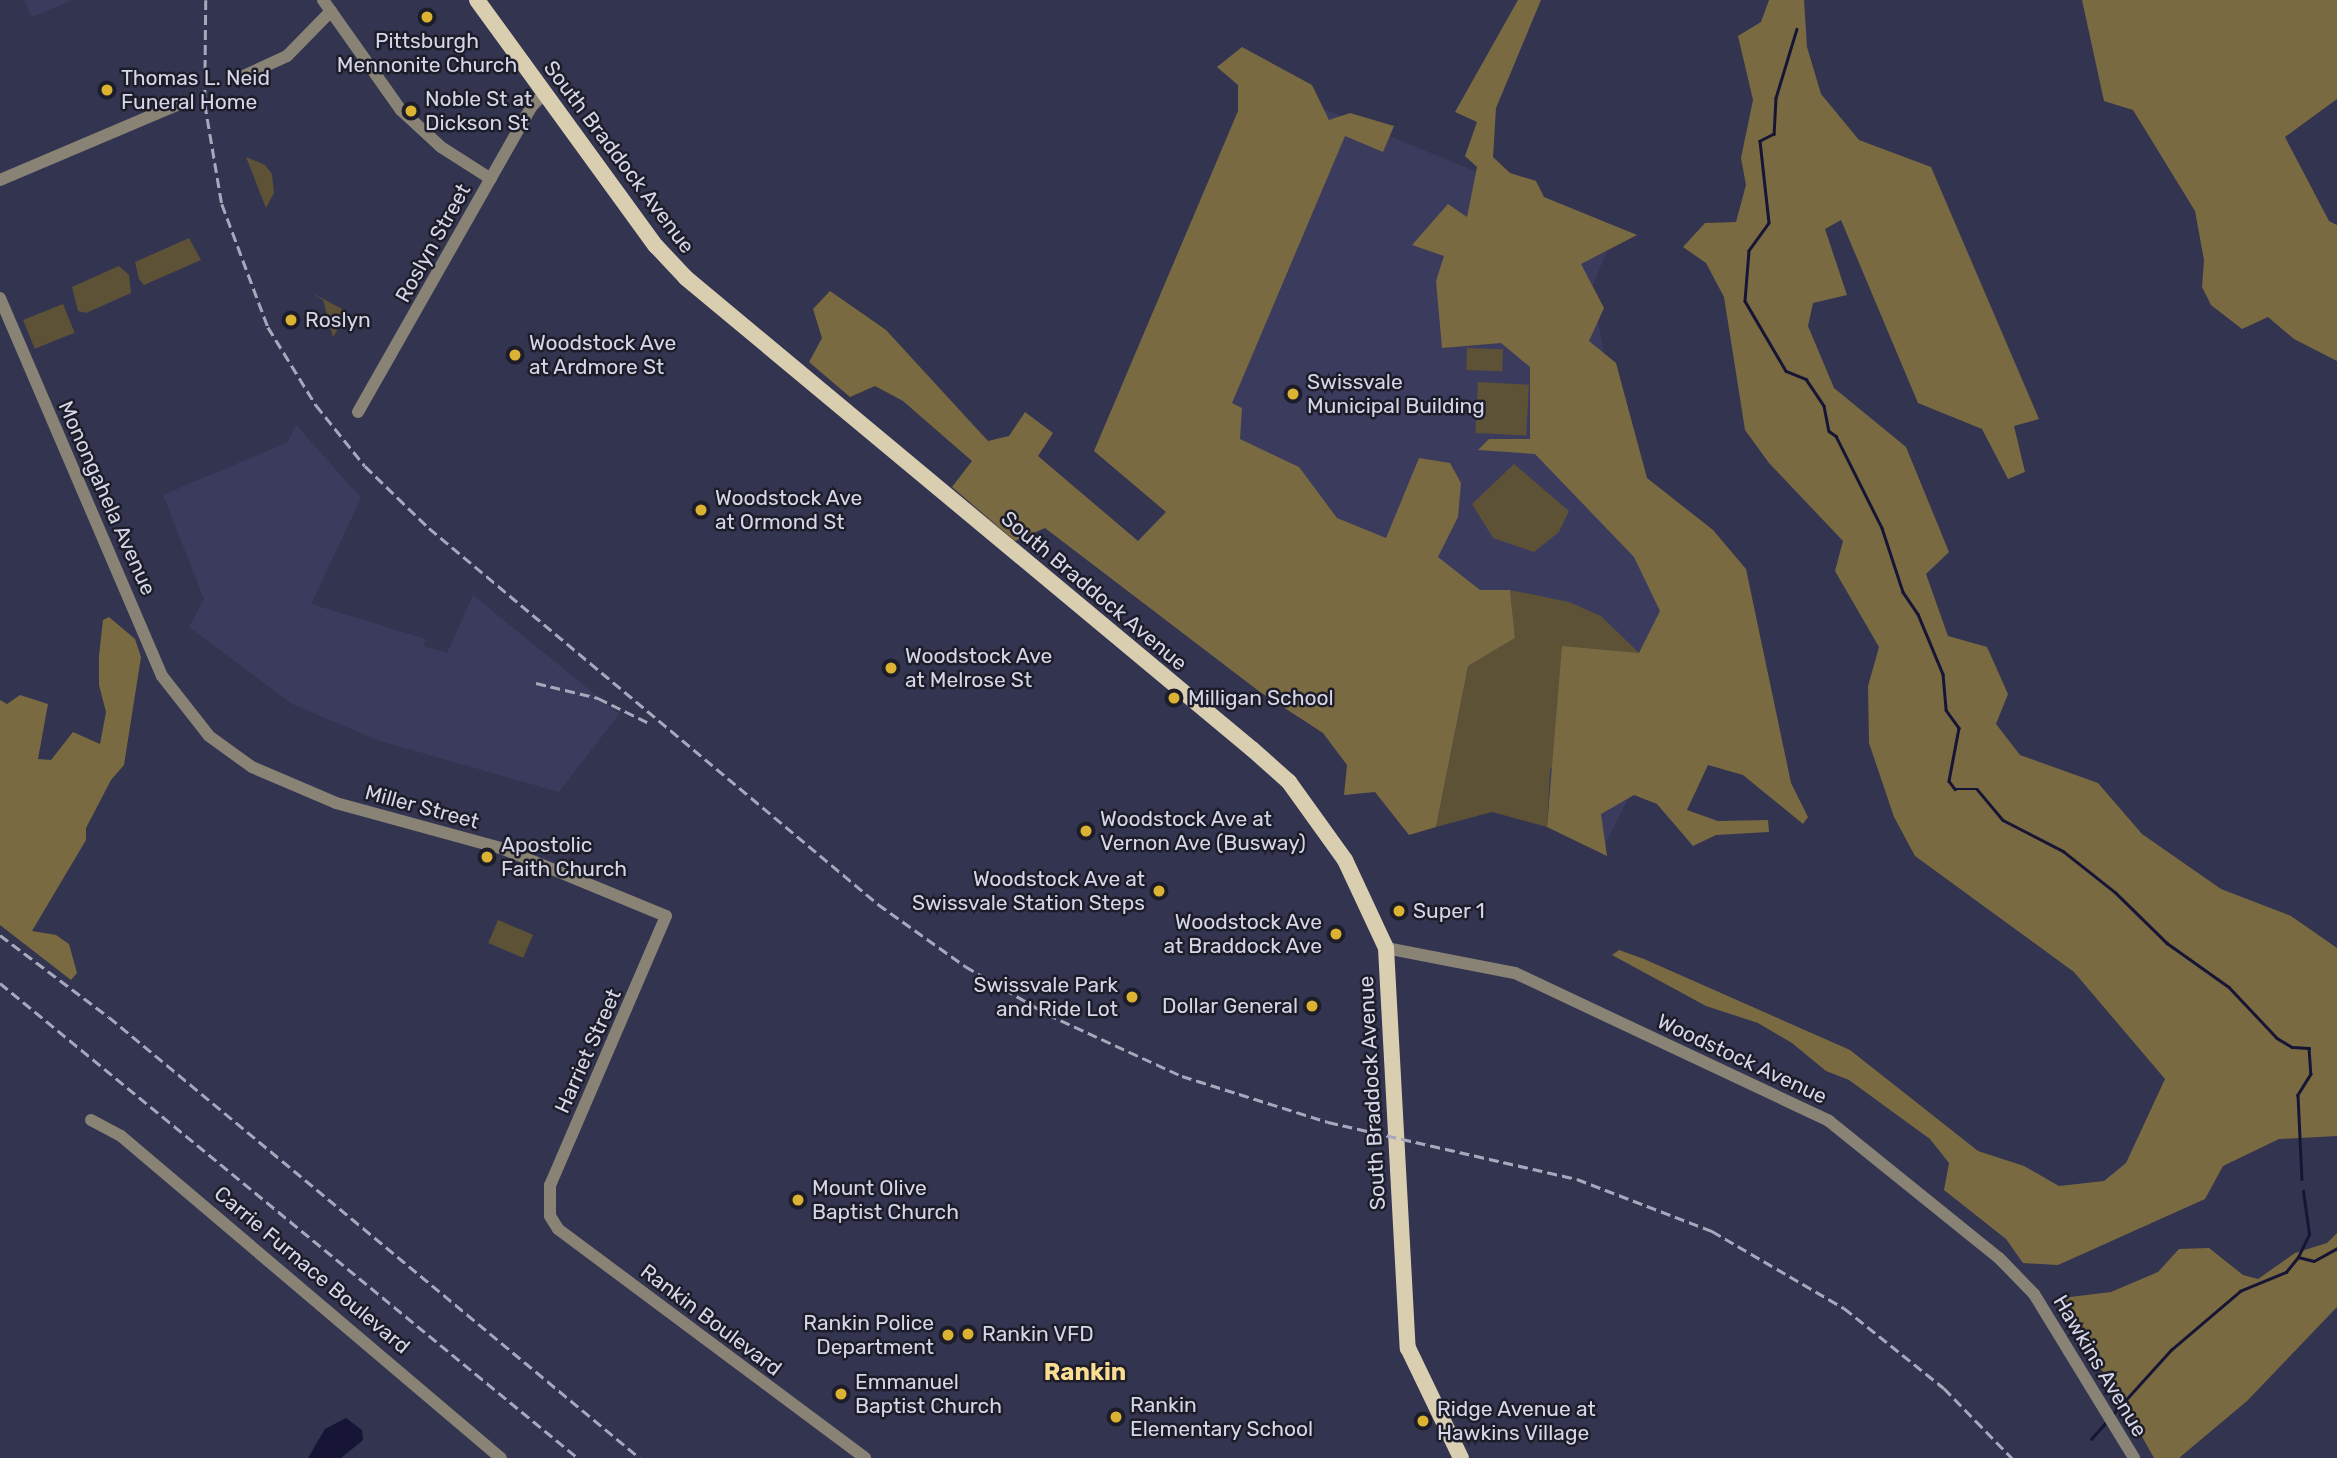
<!DOCTYPE html>
<style>
body{margin:0}
#map{position:relative;width:2337px;height:1458px;overflow:hidden;background:#333450;font-family:Rubik,sans-serif}
div>[style]{position:absolute}
[style*='--x']{left:calc(var(--x)*1px);top:calc(var(--y)*1px);width:calc(var(--w)*1px);rotate:calc(var(--a)*1deg)}
.built>*{inset:0;background:#3b3b5e}
.green>*{inset:0;background:#5d5236;transform-origin:0 0}
.forest>*{inset:0;background:#7a6a41}
.water>*{inset:0;background:#171535}
.stream>*{height:2.5px;margin:-1.25px;padding:0 1.25px;transform-origin:1.25px;border-radius:1.25px;background:#171535}
.tertiary>*{height:12px;margin:-6px;padding:0 6px;transform-origin:6px;border-radius:6px;background:#898375}
.primary>*{height:16px;margin:-8px;padding:0 8px;transform-origin:8px;border-radius:8px;background:#daceb1}
.rail>*{height:2.5px;margin-top:-1.25px;transform-origin:0;background:repeating-linear-gradient(90deg,#a7a8bc 0 10px,transparent 0 15px)}
.dots>*{width:19px;height:19px;translate:-50% -50%;box-sizing:border-box;border:4px solid #1d1d2a;border-radius:50%}
span{translate:-50% -50%;white-space:nowrap;text-align:center;line-height:1.15;-webkit-text-stroke:5px #1d1d2a;paint-order:stroke}
.poi-label{font-size:21px;color:#d5d6e8}
.left{translate:0 -50%;text-align:left}
.right{translate:-100% -50%;text-align:right}
.street-label{font-size:21px;color:#d5d6e8}
.quarter-label{font-size:24px;color:#fbdd91;font-weight:700}
</style>
<div id="map">
<div class="built">
<div style="clip-path:polygon(24px 0,72px 0,32px 17px)"></div>
<div style="clip-path:polygon(1268px 86px,1615px 229px,1592px 289px,1632px 504px,1724px 610px,1603px 848px,1116px 463px)"></div>
<div style="clip-path:polygon(296px 425px,361px 498px,311px 604px,426px 639px,423px 646px,447px 653px,473px 595px,619px 714px,559px 792px,377px 740px,292px 704px,189px 627px,204px 599px,163px 495px,288px 442px)"></div>
</div>
<div class="green">
<div style="clip-path:polygon(246px 157px,265px 165px,272px 174px,274px 193px,266px 208px)"></div>
<div style="clip-path:polygon(189px 238px,201px 260px,144px 285px,139px 279px,135px 262px)"></div>
<div style="clip-path:polygon(119px 266px,129px 275px,131px 293px,86px 313px,78px 311px,72px 287px)"></div>
<div style="clip-path:polygon(310px 292px,348px 312px,333px 337px,323px 300px)"></div>
<div style="left:63px;top:304px;width:31px;height:43px;rotate:68deg"></div>
<div style="left:1467px;top:348px;width:36px;height:22px;rotate:2deg"></div>
<div style="left:1478px;top:382px;width:51px;height:51px;rotate:3deg"></div>
<div style="clip-path:polygon(1514px 464px,1569px 511px,1559px 532px,1534px 552px,1493px 538px,1472px 504px)"></div>
<div style="clip-path:polygon(1510px 590px,1569px 602px,1601px 616px,1639px 653px,1550px 770px,1547px 827px,1492px 812px,1436px 827px,1468px 666px,1515px 638px)"></div>
<div style="left:498px;top:920px;width:38px;height:25px;rotate:23deg"></div>
</div>
<div class="forest">
<div style="clip-path:polygon(1518px 0,1541px 0,1496px 108px,1493px 157px,1510px 173px,1536px 181px,1544px 197px,1637px 235px,1581px 264px,1604px 308px,1589px 341px,1616px 363px,1647px 478px,1713px 530px,1746px 569px,1791px 783px,1808px 817px,1803px 824px,1743px 775px,1708px 765px,1687px 810px,1718px 821px,1768px 820px,1769px 832px,1716px 835px,1693px 846px,1657px 804px,1634px 795px,1601px 814px,1607px 856px,1547px 827px,1562px 646px,1639px 653px,1660px 611px,1634px 557px,1535px 454px,1478px 450px,1489px 439px,1530px 439px,1530px 367px,1501px 343px,1442px 348px,1436px 281px,1444px 256px,1412px 245px,1448px 204px,1467px 217px,1477px 167px,1465px 156px,1477px 122px,1455px 112px)"></div>
<div style="clip-path:polygon(1769px 0,1804px 0,1807px 47px,1821px 94px,1859px 140px,1931px 167px,2039px 419px,2014px 426px,2025px 472px,2008px 479px,1982px 429px,1918px 403px,1841px 220px,1825px 229px,1847px 295px,1813px 303px,1808px 326px,1834px 388px,1906px 447px,1949px 552px,1926px 574px,1948px 636px,1987px 647px,2008px 694px,1996px 724px,2020px 755px,2098px 783px,2142px 834px,2221px 889px,2291px 916px,2337px 948px,2337px 1136px,2279px 1139px,2223px 1166px,2205px 1199px,2058px 1265px,2023px 1263px,2006px 1239px,1944px 1190px,1949px 1163px,1930px 1139px,1849px 1080px,1826px 1071px,1792px 1043px,1758px 1023px,1706px 1006px,1612px 955px,1619px 950px,1644px 959px,1850px 1050px,1978px 1151px,2024px 1166px,2059px 1186px,2104px 1181px,2126px 1163px,2165px 1079px,2074px 972px,1915px 856px,1894px 817px,1869px 743px,1868px 686px,1879px 647px,1835px 571px,1843px 541px,1769px 463px,1745px 430px,1724px 297px,1706px 263px,1683px 247px,1705px 223px,1736px 222px,1746px 185px,1741px 158px,1753px 100px,1738px 36px,1761px 22px)"></div>
<div style="clip-path:polygon(2082px 0,2337px 0,2337px 99px,2285px 137px,2329px 221px,2337px 225px,2337px 361px,2294px 339px,2268px 317px,2242px 329px,2211px 305px,2202px 287px,2204px 260px,2195px 211px,2133px 110px,2104px 101px)"></div>
<div style="clip-path:polygon(1242px 47px,1312px 85px,1329px 120px,1350px 113px,1394px 126px,1383px 152px,1345px 136px,1232px 403px,1242px 408px,1240px 439px,1299px 467px,1337px 518px,1386px 538px,1419px 458px,1450px 463px,1461px 483px,1458px 517px,1438px 557px,1480px 590px,1510px 590px,1515px 638px,1468px 666px,1436px 827px,1409px 835px,1375px 792px,1344px 795px,1347px 765px,1323px 733px,1260px 692px,1045px 528px,1015px 541px,952px 487px,972px 461px,903px 401px,875px 386px,850px 397px,809px 362px,822px 338px,813px 309px,830px 291px,886px 330px,988px 441px,1009px 436px,1025px 412px,1053px 433px,1038px 456px,1138px 541px,1166px 512px,1094px 451px,1238px 111px,1238px 85px,1217px 67px)"></div>
<div style="clip-path:polygon(109px 617px,135px 639px,141px 657px,124px 765px,111px 780px,86px 828px,86px 840px,32px 931px,56px 935px,69px 944px,77px 973px,71px 980px,0 925px,0 700px,7px 704px,20px 695px,48px 704px,38px 759px,51px 760px,73px 732px,100px 744px,106px 712px,99px 685px,99px 656px,103px 620px)"></div>
<div style="clip-path:polygon(2337px 1233px,2337px 1307px,2247px 1401px,2179px 1458px,2154px 1458px,2114px 1387px,2072px 1329px,2062px 1298px,2111px 1292px,2158px 1272px,2179px 1249px,2209px 1248px,2243px 1275px,2258px 1279px,2295px 1253px,2327px 1243px)"></div>
</div>
<div class="water">
<div style="clip-path:polygon(346px 1418px,362px 1430px,363px 1440px,341px 1458px,308px 1458px,325px 1429px)"></div>
</div>
<div class="stream">
<div style="--x:1797;--y:29;--w:72;--a:106.9"></div>
<div style="--x:1776;--y:98;--w:36;--a:93"></div>
<div style="--x:1774;--y:134;--w:16;--a:153"></div>
<div style="--x:1760;--y:141;--w:82;--a:83.7"></div>
<div style="--x:1769;--y:223;--w:34;--a:126"></div>
<div style="--x:1749;--y:251;--w:50;--a:94.6"></div>
<div style="--x:1745;--y:301;--w:81;--a:59.6"></div>
<div style="--x:1786;--y:371;--w:22;--a:22"></div>
<div style="--x:1806;--y:379;--w:32;--a:56"></div>
<div style="--x:1824;--y:406;--w:25;--a:79"></div>
<div style="--x:1829;--y:431;--w:9;--a:36"></div>
<div style="--x:1836;--y:436;--w:103;--a:63.4"></div>
<div style="--x:1882;--y:528;--w:67;--a:71.8"></div>
<div style="--x:1903;--y:592;--w:27;--a:56"></div>
<div style="--x:1918;--y:614;--w:65;--a:67.4"></div>
<div style="--x:1943;--y:674;--w:36;--a:85"></div>
<div style="--x:1946;--y:710;--w:22;--a:54"></div>
<div style="--x:1959;--y:728;--w:54;--a:100.7"></div>
<div style="--x:1949;--y:781;--w:10;--a:53"></div>
<div style="--x:1955;--y:789;--w:22;--a:0"></div>
<div style="--x:1977;--y:789;--w:40;--a:50"></div>
<div style="--x:2003;--y:820;--w:68;--a:27.3"></div>
<div style="--x:2063;--y:851;--w:66;--a:38.3"></div>
<div style="--x:2115;--y:892;--w:73;--a:44.4"></div>
<div style="--x:2167;--y:943;--w:76;--a:35.4"></div>
<div style="--x:2229;--y:987;--w:70;--a:46.7"></div>
<div style="--x:2277;--y:1038;--w:17;--a:31"></div>
<div style="--x:2292;--y:1047;--w:17;--a:3"></div>
<div style="--x:2309;--y:1048;--w:26;--a:86"></div>
<div style="--x:2311;--y:1074;--w:25;--a:122"></div>
<div style="--x:2298;--y:1095;--w:84;--a:87.3"></div>
<div style="--x:2298;--y:1257;--w:25;--a:-64"></div>
<div style="--x:2309;--y:1234;--w:43;--a:-97.9"></div>
<div style="--x:2112;--y:1415;--w:88;--a:-47.8"></div>
<div style="--x:2171;--y:1350;--w:91;--a:-40.5"></div>
<div style="--x:2240;--y:1291;--w:50;--a:-22.4"></div>
<div style="--x:2286;--y:1272;--w:19;--a:-51"></div>
<div style="--x:2298;--y:1257;--w:16;--a:14"></div>
<div style="--x:2314;--y:1261;--w:26;--a:-29"></div>
<div style="--x:2091;--y:1439;--w:25;--a:-48"></div>
</div>
<div class="tertiary">
<div style="--x:323;--y:0;--w:135;--a:54.7"></div>
<div style="--x:401;--y:110;--w:54;--a:42.8"></div>
<div style="--x:441;--y:147;--w:59;--a:32.6"></div>
<div style="--x:237;--y:79;--w:55;--a:-24.7"></div>
<div style="--x:287;--y:56;--w:63;--a:-45.6"></div>
<div style="--x:0;--y:180;--w:200;--a:-23"></div>
<div style="--x:0;--y:298;--w:411;--a:66.8"></div>
<div style="--x:162;--y:676;--w:76;--a:51.9"></div>
<div style="--x:209;--y:736;--w:53;--a:35.8"></div>
<div style="--x:252;--y:767;--w:91;--a:23.2"></div>
<div style="--x:336;--y:803;--w:171;--a:15.3"></div>
<div style="--x:501;--y:848;--w:178;--a:22.4"></div>
<div style="--x:666;--y:916;--w:293;--a:113.3"></div>
<div style="--x:550;--y:1185;--w:31;--a:90"></div>
<div style="--x:550;--y:1216;--w:15;--a:58"></div>
<div style="--x:558;--y:1229;--w:383;--a:36.7"></div>
<div style="--x:358;--y:412;--w:351;--a:-60.4"></div>
<div style="--x:531;--y:107;--w:17;--a:-45"></div>
<div style="--x:1386;--y:948;--w:131;--a:11"></div>
<div style="--x:1515;--y:973;--w:347;--a:25.2"></div>
<div style="--x:1829;--y:1121;--w:218;--a:38.9"></div>
<div style="--x:1999;--y:1258;--w:50;--a:45.8"></div>
<div style="--x:2034;--y:1294;--w:192;--a:58.6"></div>
<div style="--x:91;--y:1120;--w:34;--a:28"></div>
<div style="--x:121;--y:1136;--w:498;--a:40.3"></div>
</div>
<div class="primary">
<div style="--x:477;--y:0;--w:304;--a:54"></div>
<div style="--x:656;--y:246;--w:44;--a:46.8"></div>
<div style="--x:686;--y:278;--w:736;--a:39.77"></div>
<div style="--x:1252;--y:749;--w:50;--a:41.7"></div>
<div style="--x:1289;--y:782;--w:96;--a:54.3"></div>
<div style="--x:1345;--y:860;--w:97;--a:65"></div>
<div style="--x:1386;--y:948;--w:401;--a:86.9"></div>
<div style="--x:1408;--y:1348;--w:122;--a:64.3"></div>
</div>
<div class="rail">
<div style="--x:206;--y:0;--w:104;--a:90.6"></div>
<div style="--x:205;--y:104;--w:101;--a:80.4"></div>
<div style="--x:222;--y:204;--w:131;--a:69.5"></div>
<div style="--x:268;--y:327;--w:92;--a:58.4"></div>
<div style="--x:316;--y:405;--w:78;--a:51.2"></div>
<div style="--x:365;--y:466;--w:89;--a:44.1"></div>
<div style="--x:429;--y:528;--w:586;--a:39.94"></div>
<div style="--x:878;--y:904;--w:107;--a:35.5"></div>
<div style="--x:965;--y:966;--w:95;--a:30.3"></div>
<div style="--x:1047;--y:1014;--w:149;--a:24.7"></div>
<div style="--x:1182;--y:1076;--w:153;--a:17.5"></div>
<div style="--x:1328;--y:1122;--w:255;--a:12.9"></div>
<div style="--x:1577;--y:1179;--w:145;--a:21.1"></div>
<div style="--x:1712;--y:1231;--w:153;--a:30.3"></div>
<div style="--x:1844;--y:1308;--w:128;--a:38.7"></div>
<div style="--x:1944;--y:1388;--w:98;--a:45.8"></div>
<div style="--x:536;--y:683;--w:64;--a:13.6"></div>
<div style="--x:598;--y:698;--w:57;--a:26.1"></div>
<div style="--x:0;--y:935;--w:136;--a:37"></div>
<div style="--x:109;--y:1017;--w:690;--a:39.71"></div>
<div style="--x:0;--y:983;--w:748;--a:39.41"></div>
</div>
<div class="dots">
<div style="left:427px;top:17px;background:#dcb233"></div>
<div style="left:107px;top:90px;background:#dcb233"></div>
<div style="left:411px;top:111px;background:#dcb233"></div>
<div style="left:291px;top:320px;background:#dcb233"></div>
<div style="left:515px;top:355px;background:#dcb233"></div>
<div style="left:1293px;top:394px;background:#dcb233"></div>
<div style="left:701px;top:510px;background:#dcb233"></div>
<div style="left:891px;top:668px;background:#dcb233"></div>
<div style="left:1174px;top:698px;background:#dcb233"></div>
<div style="left:1086px;top:831px;background:#dcb233"></div>
<div style="left:487px;top:857px;background:#dcb233"></div>
<div style="left:1159px;top:891px;background:#dcb233"></div>
<div style="left:1399px;top:911px;background:#dcb233"></div>
<div style="left:1336px;top:934px;background:#dcb233"></div>
<div style="left:1132px;top:997px;background:#dcb233"></div>
<div style="left:1312px;top:1006px;background:#dcb233"></div>
<div style="left:798px;top:1200px;background:#dcb233"></div>
<div style="left:968px;top:1334px;background:#dcb233"></div>
<div style="left:948px;top:1335px;background:#dcb233"></div>
<div style="left:841px;top:1394px;background:#dcb233"></div>
<div style="left:1116px;top:1417px;background:#dcb233"></div>
<div style="left:1423px;top:1421px;background:#dcb233"></div>
</div>
<div class="poi-label">
<span style="left:427px;top:53px">Pittsburgh<br>Mennonite Church</span>
<span class="left" style="left:121px;top:90px">Thomas L. Neid<br>Funeral Home</span>
<span class="left" style="left:425px;top:111px">Noble St at<br>Dickson St</span>
<span class="left" style="left:305px;top:320px">Roslyn</span>
<span class="left" style="left:529px;top:355px">Woodstock Ave<br>at Ardmore St</span>
<span class="left" style="left:1307px;top:394px">Swissvale<br>Municipal Building</span>
<span class="left" style="left:715px;top:510px">Woodstock Ave<br>at Ormond St</span>
<span class="left" style="left:905px;top:668px">Woodstock Ave<br>at Melrose St</span>
<span class="left" style="left:1188px;top:698px">Milligan School</span>
<span class="left" style="left:1100px;top:831px">Woodstock Ave at<br>Vernon Ave (Busway)</span>
<span class="left" style="left:501px;top:857px">Apostolic<br>Faith Church</span>
<span class="right" style="left:1145px;top:891px">Woodstock Ave at<br>Swissvale Station Steps</span>
<span class="left" style="left:1413px;top:911px">Super 1</span>
<span class="right" style="left:1322px;top:934px">Woodstock Ave<br>at Braddock Ave</span>
<span class="right" style="left:1118px;top:997px">Swissvale Park<br>and Ride Lot</span>
<span class="right" style="left:1298px;top:1006px">Dollar General</span>
<span class="left" style="left:812px;top:1200px">Mount Olive<br>Baptist Church</span>
<span class="right" style="left:934px;top:1335px">Rankin Police<br>Department</span>
<span class="left" style="left:982px;top:1334px">Rankin VFD</span>
<span class="left" style="left:855px;top:1394px">Emmanuel<br>Baptist Church</span>
<span class="left" style="left:1130px;top:1417px">Rankin<br>Elementary School</span>
<span class="left" style="left:1437px;top:1421px">Ridge Avenue at<br>Hawkins Village</span>
</div>
<div class="street-label">
<span style="left:619px;top:157px;rotate:53deg">South Braddock Avenue</span>
<span style="left:433px;top:243px;rotate:-61deg">Roslyn Street</span>
<span style="left:107px;top:498px;rotate:66deg">Monongahela Avenue</span>
<span style="left:1094px;top:591px;rotate:40deg">South Braddock Avenue</span>
<span style="left:422px;top:807px;rotate:15deg">Miller Street</span>
<span style="left:588px;top:1051px;rotate:-66deg">Harriet Street</span>
<span style="left:1742px;top:1059px;rotate:25deg">Woodstock Avenue</span>
<span style="left:1372px;top:1093px;rotate:-93deg">South Braddock Avenue</span>
<span style="left:312px;top:1270px;rotate:40deg">Carrie Furnace Boulevard</span>
<span style="left:711px;top:1320px;rotate:37deg">Rankin Boulevard</span>
<span style="left:2100px;top:1366px;rotate:59deg">Hawkins Avenue</span>
</div>
<div class="quarter-label">
<span style="left:1085px;top:1373px">Rankin</span>
</div>
</div>
